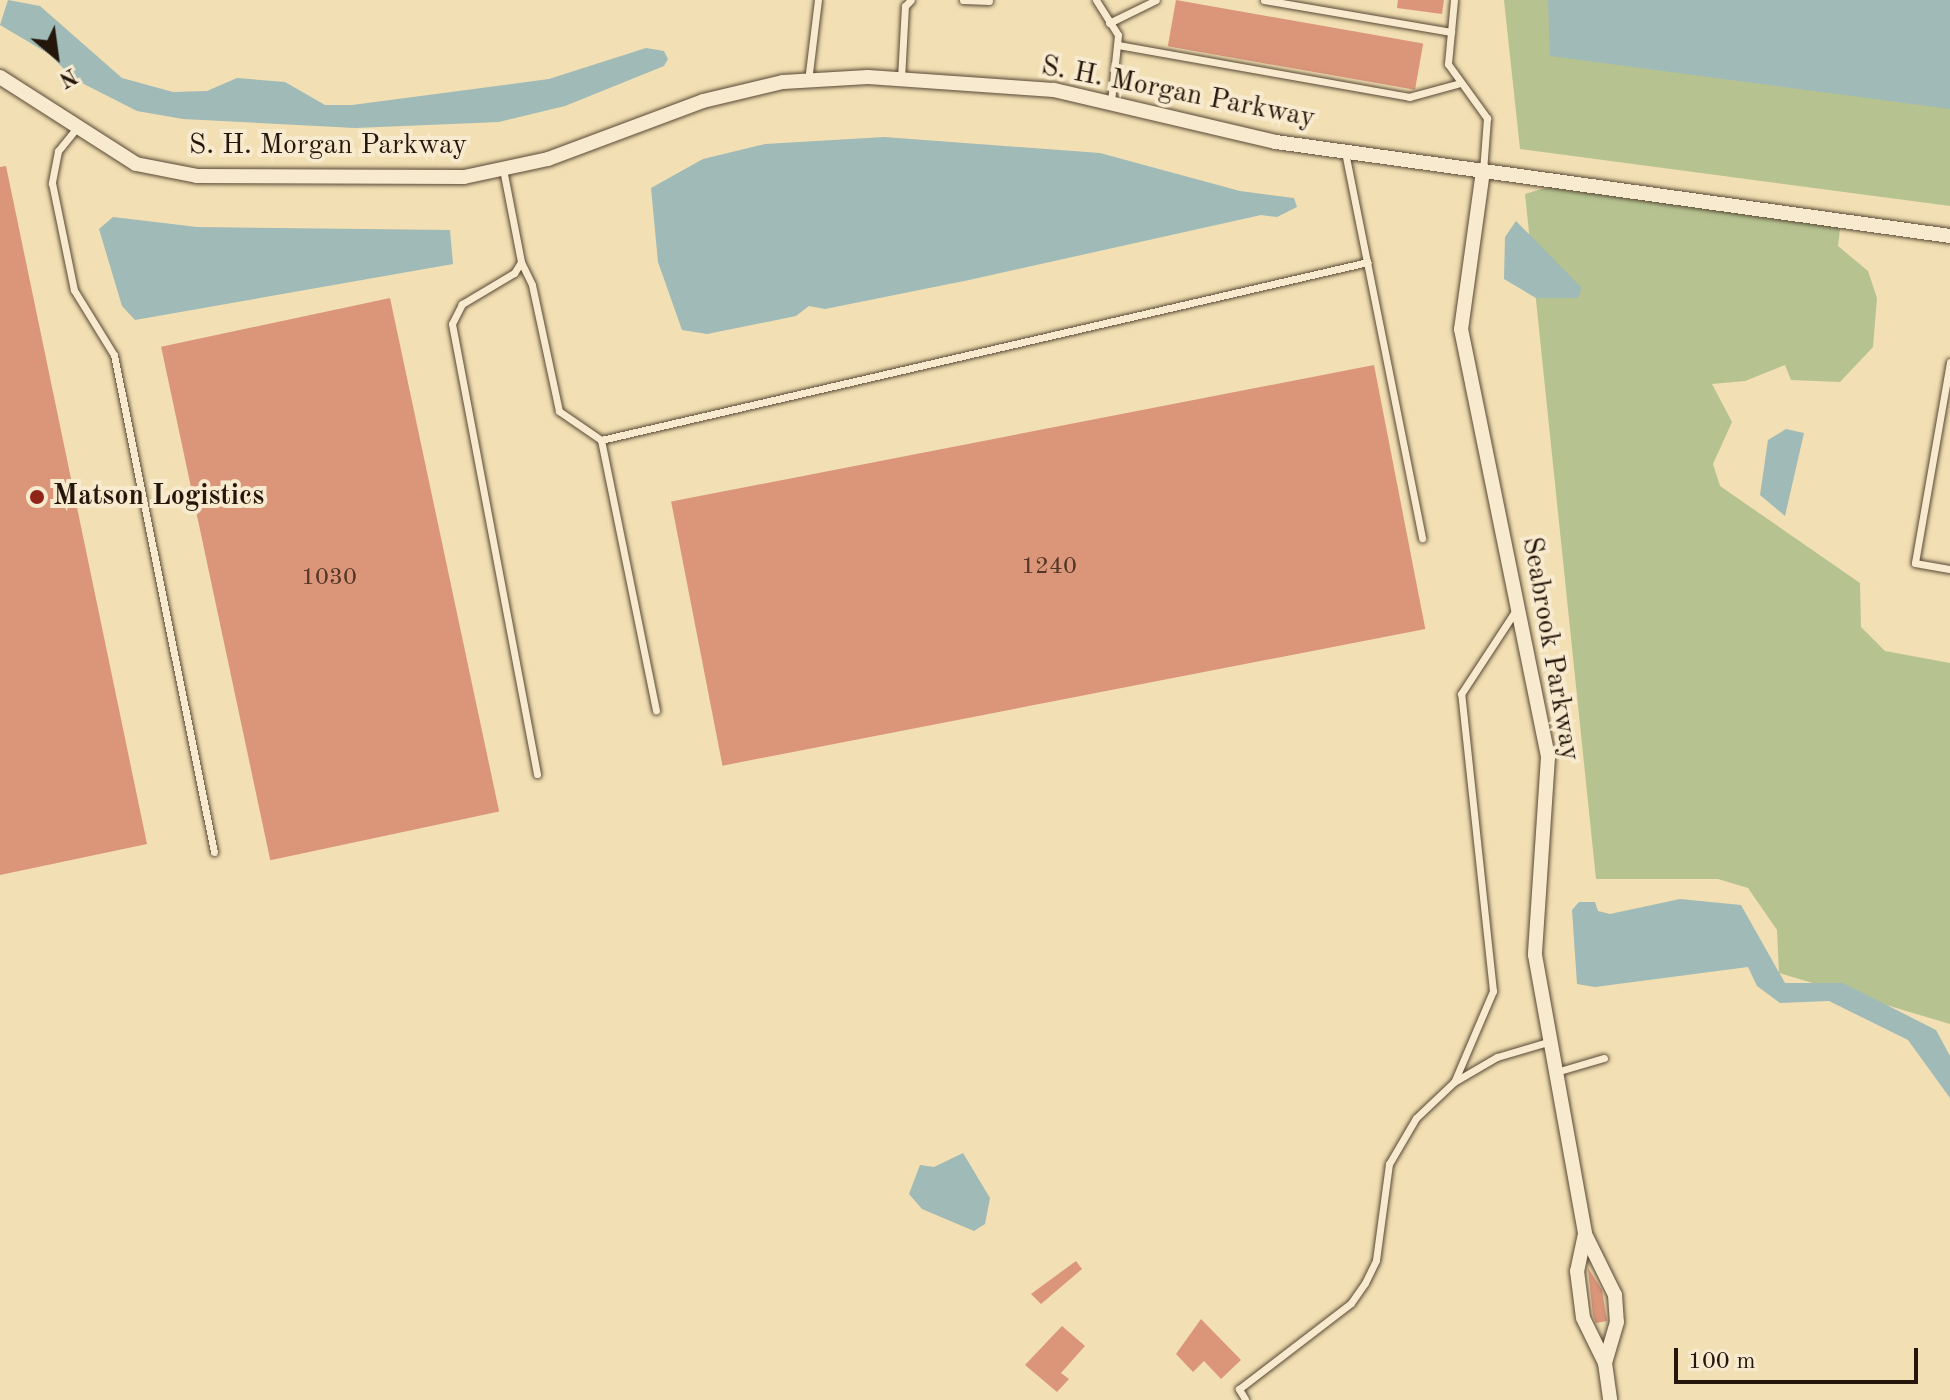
<!DOCTYPE html>
<style>
body{margin:0}
#map{position:relative;width:1950px;height:1400px;overflow:hidden;background:#f2dfb3;font-family:"Old Standard TT",serif}
div>[style]{position:absolute}
[style*='--x']{left:calc(var(--x)*1px);top:calc(var(--y)*1px);width:calc(var(--w)*1px);rotate:calc(var(--a)*1deg)}
.green>*{inset:0;background:#b6c390}
.water>*{inset:0;background:#9fbab7}
.building>*{inset:0;background:#db967a;transform-origin:0 0}
.roads{filter:drop-shadow(0 0 2px #584835) drop-shadow(0 0 2px #584835)}
.service>*{height:7px;margin:-3.5px;padding:0 3.5px;transform-origin:3.5px;border-radius:3.5px;background:#f7eace}
.minor>*{height:14px;margin:-7px;padding:0 7px;transform-origin:7px;border-radius:7px;background:#f7eace}
.dots>*{width:22px;height:22px;translate:-50% -50%;box-sizing:border-box;border:4px solid #f7eace;border-radius:50%}
span{translate:-50% -50%;white-space:nowrap;text-align:center;line-height:1.15;-webkit-text-stroke:8px #f7eace;paint-order:stroke}
.number-label{font-size:24px;color:#523627}
.number-label span{-webkit-text-stroke-width:0}
.street-label{font-size:28px;color:#25160b}
.poi-label{font-size:28px;color:#25160b;font-weight:700}
.left{translate:0 -50%;text-align:left}
.north{position:absolute;left:16px;top:16px;width:80px;height:80px;-webkit-text-stroke:6px #f7eace;paint-order:stroke;rotate:151deg;font-size:22px;font-weight:700;line-height:32px;text-align:center;color:#25160b}
.north::after{content:'';display:block;margin:auto;width:28px;height:36px;background:#25160b;clip-path:polygon(50% 0,100% 100%,50% 72%,0 100%)}
.scale{position:absolute;left:1674px;top:1348px;width:244px;height:36px;box-sizing:border-box;border:4px solid #25160b;border-top:0;padding-left:10px;font-size:24px;line-height:28px;white-space:nowrap;color:#25160b;-webkit-text-stroke:6px #f7eace;paint-order:stroke}
</style>
<div id="map">
<div class="green">
<div style="clip-path:polygon(1504px 0,1950px 0,1950px 206px,1520px 149px)"></div>
<div style="clip-path:polygon(1566px 182px,1841px 220px,1838px 246px,1868px 271px,1877px 298px,1873px 347px,1840px 382px,1791px 380px,1785px 365px,1745px 381px,1712px 384px,1732px 422px,1713px 464px,1720px 486px,1860px 583px,1861px 627px,1885px 651px,1950px 663px,1950px 1024px,1779px 973px,1777px 930px,1748px 888px,1718px 879px,1596px 879px,1525px 194px)"></div>
</div>
<div class="water">
<div style="clip-path:polygon(8px 0,40px 6px,122px 78px,173px 92px,207px 91px,237px 78px,285px 82px,325px 105px,352px 105px,549px 79px,646px 48px,664px 51px,668px 59px,664px 66px,565px 106px,499px 122px,355px 128px,183px 119px,137px 111px,74px 79px,49px 54px,0 25px)"></div>
<div style="clip-path:polygon(1548px 0,1950px 0,1950px 109px,1550px 56px)"></div>
<div style="clip-path:polygon(884px 137px,1100px 153px,1240px 191px,1294px 198px,1297px 207px,1277px 217px,1261px 215px,969px 280px,825px 309px,809px 306px,796px 316px,707px 334px,682px 330px,658px 262px,651px 188px,703px 159px,765px 144px)"></div>
<div style="clip-path:polygon(113px 217px,197px 227px,450px 230px,453px 264px,135px 320px,122px 306px,99px 229px)"></div>
<div style="clip-path:polygon(1516px 221px,1582px 288px,1578px 298px,1536px 298px,1504px 279px,1505px 237px)"></div>
<div style="clip-path:polygon(1786px 429px,1804px 433px,1785px 516px,1760px 495px,1768px 440px)"></div>
<div style="clip-path:polygon(1680px 899px,1741px 905px,1785px 983px,1843px 983px,1936px 1030px,1950px 1056px,1950px 1098px,1908px 1040px,1829px 1001px,1780px 1003px,1757px 986px,1748px 967px,1595px 987px,1577px 984px,1572px 910px,1579px 902px,1595px 902px,1598px 911px,1610px 914px)"></div>
<div style="clip-path:polygon(963px 1153px,990px 1198px,985px 1224px,974px 1231px,922px 1209px,909px 1194px,920px 1165px,934px 1167px)"></div>
</div>
<div class="building">
<div style="left:1176px;top:0;width:251px;height:47px;rotate:10deg"></div>
<div style="clip-path:polygon(1398px 0,1444px 0,1442px 14px,1397px 8px)"></div>
<div style="clip-path:polygon(6px 166px,147px 844px,0 875px,0 167px)"></div>
<div style="left:390px;top:298px;width:525px;height:234px;rotate:78deg"></div>
<div style="left:1374px;top:365px;width:269px;height:716px;rotate:79deg"></div>
<div style="clip-path:polygon(1076px 1261px,1082px 1269px,1041px 1304px,1031px 1294px)"></div>
<div style="clip-path:polygon(1588px 1268px,1602px 1290px,1607px 1321px,1596px 1323px,1593px 1315px)"></div>
<div style="clip-path:polygon(1201px 1319px,1241px 1360px,1221px 1379px,1204px 1361px,1193px 1372px,1176px 1354px)"></div>
<div style="clip-path:polygon(1062px 1326px,1085px 1346px,1061px 1373px,1069px 1379px,1057px 1392px,1025px 1365px)"></div>
</div>
<div class="roads">
<div class="service">
<div style="--x:963;--y:0;--w:26;--a:2"></div>
<div style="--x:1096;--y:0;--w:41;--a:57.8"></div>
<div style="--x:1118;--y:35;--w:67;--a:96"></div>
<div style="--x:1264;--y:0;--w:190;--a:9.7"></div>
<div style="--x:1454;--y:0;--w:64;--a:95.4"></div>
<div style="--x:1448;--y:64;--w:67;--a:54.2"></div>
<div style="--x:1487;--y:118;--w:53;--a:94.3"></div>
<div style="--x:1109;--y:23;--w:52;--a:-26.1"></div>
<div style="--x:1118;--y:45;--w:296;--a:10.1"></div>
<div style="--x:1409;--y:97;--w:50;--a:-15.2"></div>
<div style="--x:901;--y:79;--w:73;--a:-86.9"></div>
<div style="--x:905;--y:6;--w:8;--a:-45"></div>
<div style="--x:808;--y:81;--w:82;--a:-83"></div>
<div style="--x:75;--y:130;--w:27;--a:129"></div>
<div style="--x:58;--y:151;--w:33;--a:101"></div>
<div style="--x:52;--y:183;--w:109;--a:78.4"></div>
<div style="--x:74;--y:290;--w:76;--a:58.4"></div>
<div style="--x:114;--y:355;--w:507;--a:78.62"></div>
<div style="--x:1345;--y:152;--w:394;--a:78.7"></div>
<div style="--x:503;--y:169;--w:95;--a:79"></div>
<div style="--x:521;--y:262;--w:13;--a:122"></div>
<div style="--x:514;--y:273;--w:61;--a:149.2"></div>
<div style="--x:462;--y:304;--w:22;--a:117"></div>
<div style="--x:452;--y:324;--w:458;--a:79.3"></div>
<div style="--x:521;--y:262;--w:25;--a:64"></div>
<div style="--x:532;--y:285;--w:129;--a:77.9"></div>
<div style="--x:559;--y:411;--w:51;--a:34.6"></div>
<div style="--x:601;--y:440;--w:276;--a:78.5"></div>
<div style="--x:1950;--y:362;--w:204;--a:99.9"></div>
<div style="--x:1915;--y:563;--w:36;--a:10"></div>
<div style="--x:601;--y:440;--w:787;--a:-13.07"></div>
<div style="--x:1556;--y:1072;--w:50;--a:-16.3"></div>
<div style="--x:1455;--y:1080;--w:97;--a:-66.9"></div>
<div style="--x:1493;--y:991;--w:299;--a:-96.1"></div>
<div style="--x:1461;--y:694;--w:104;--a:-56.8"></div>
<div style="--x:1245;--y:1399;--w:12;--a:-121"></div>
<div style="--x:1239;--y:1389;--w:141;--a:-37.5"></div>
<div style="--x:1351;--y:1303;--w:24;--a:-55"></div>
<div style="--x:1365;--y:1283;--w:25;--a:-64"></div>
<div style="--x:1376;--y:1260;--w:97;--a:-82.3"></div>
<div style="--x:1389;--y:1164;--w:53;--a:-59.6"></div>
<div style="--x:1416;--y:1118;--w:52;--a:-43.5"></div>
<div style="--x:1454;--y:1082;--w:50;--a:-30.2"></div>
<div style="--x:1497;--y:1057;--w:56;--a:-16.5"></div>
</div>
<div class="minor">
<div style="--x:0;--y:77;--w:161;--a:32.6"></div>
<div style="--x:136;--y:164;--w:62;--a:11.1"></div>
<div style="--x:197;--y:176;--w:267;--a:0.2"></div>
<div style="--x:464;--y:177;--w:86;--a:-12.1"></div>
<div style="--x:548;--y:159;--w:165;--a:-20.5"></div>
<div style="--x:703;--y:101;--w:82;--a:-13.4"></div>
<div style="--x:783;--y:82;--w:85;--a:-3.4"></div>
<div style="--x:868;--y:77;--w:186;--a:4"></div>
<div style="--x:1054;--y:90;--w:228;--a:13.2"></div>
<div style="--x:1276;--y:142;--w:681;--a:7.94"></div>
<div style="--x:1483;--y:171;--w:160;--a:97.9"></div>
<div style="--x:1461;--y:329;--w:437;--a:78.5"></div>
<div style="--x:1548;--y:757;--w:198;--a:93.8"></div>
<div style="--x:1535;--y:955;--w:283;--a:79.8"></div>
<div style="--x:1585;--y:1234;--w:38;--a:102"></div>
<div style="--x:1577;--y:1271;--w:47;--a:82.7"></div>
<div style="--x:1583;--y:1318;--w:50;--a:63.9"></div>
<div style="--x:1605;--y:1363;--w:37;--a:82"></div>
<div style="--x:1585;--y:1234;--w:68;--a:63.8"></div>
<div style="--x:1615;--y:1295;--w:27;--a:86"></div>
<div style="--x:1617;--y:1322;--w:43;--a:106.3"></div>
</div>
</div>
<div class="dots">
<div style="left:37px;top:497px;background:#8f2418"></div>
</div>
<div class="number-label">
<span style="left:1049px;top:568px">1240</span>
<span style="left:329px;top:579px">1030</span>
</div>
<div class="street-label">
<span style="left:1178px;top:93px;rotate:11deg">S. H. Morgan Parkway</span>
<span style="left:328px;top:146px">S. H. Morgan Parkway</span>
<span style="left:1550px;top:649px;rotate:80deg">Seabrook Parkway</span>
</div>
<div class="poi-label">
<span class="left" style="left:53px;top:497px">Matson Logistics</span>
</div>
<div class="north">N</div>
<div class="scale">100 m</div>
</div>
